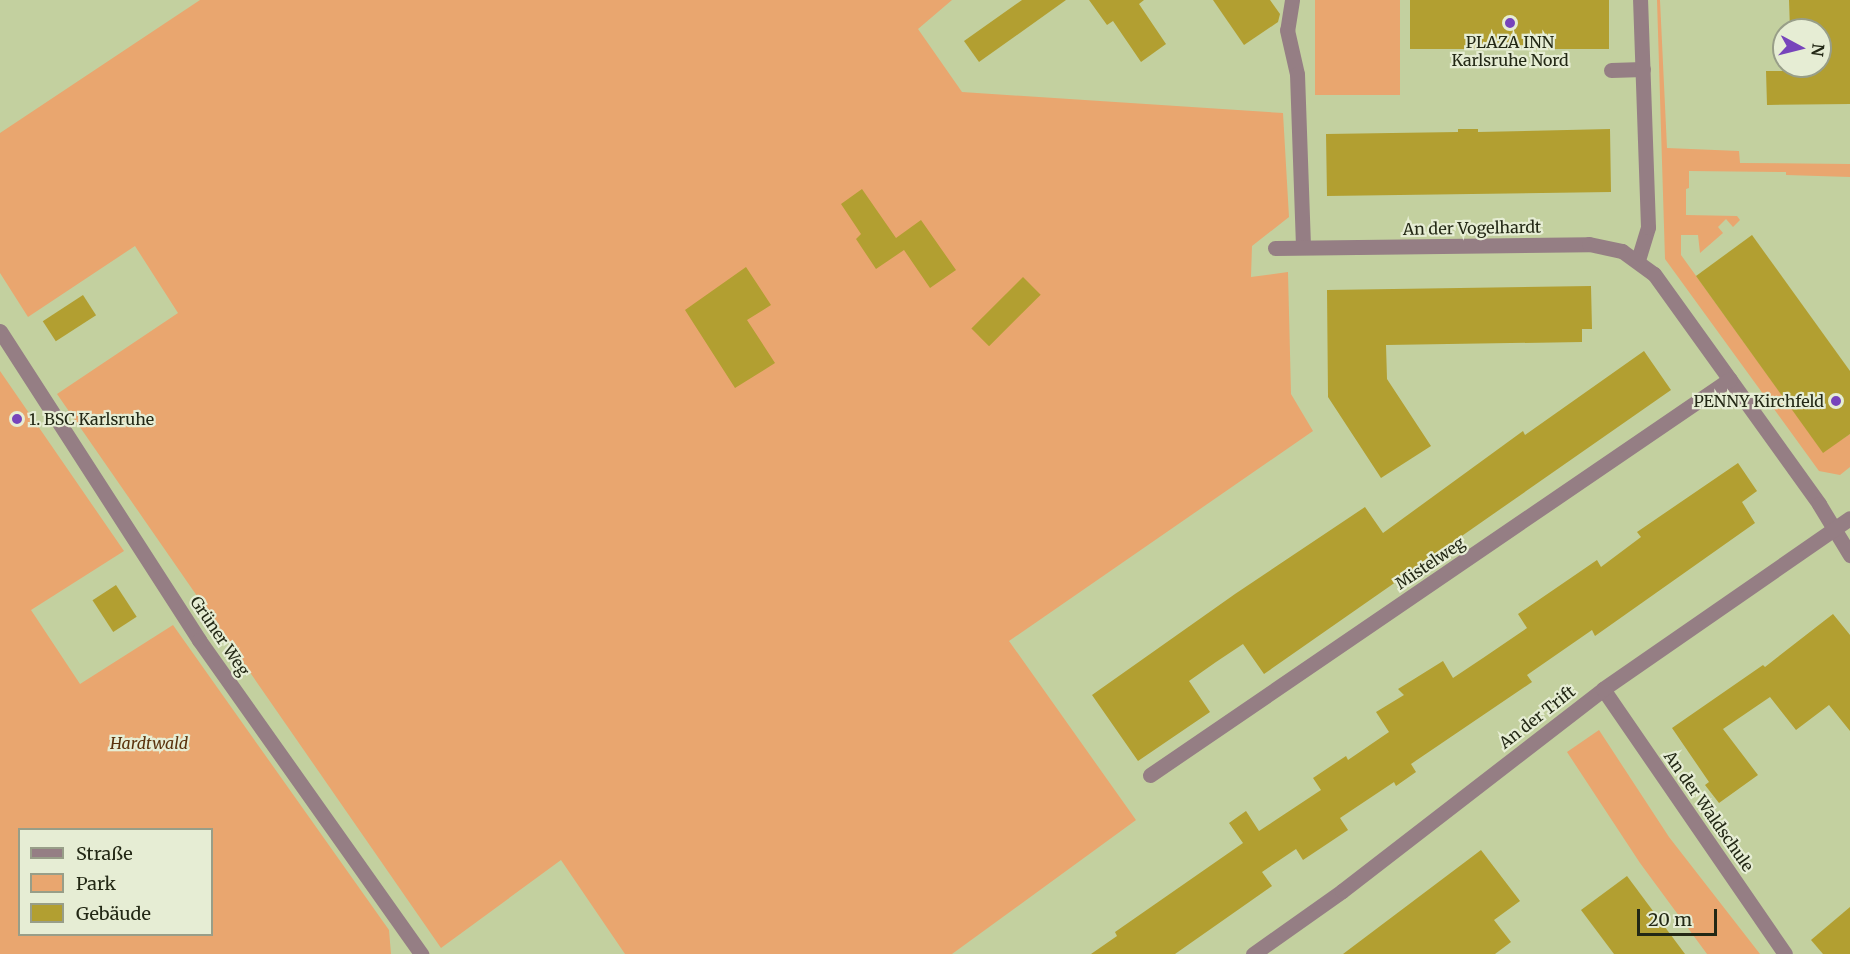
<!DOCTYPE html>
<meta charset="utf-8">
<style>
body{margin:0}
#map{position:relative;width:1850px;height:954px;overflow:hidden;background:#c3d09f;font-family:Merriweather,serif}
div>[style]{position:absolute}
[style*='--x']{left:calc(var(--x)*1px);top:calc(var(--y)*1px);width:calc(var(--w)*1px);rotate:calc(var(--a)*1deg)}
.green>*{inset:0;background:#e9a66f;transform-origin:0 0}
.building>*{inset:0;background:#b29f31;transform-origin:0 0}
.lane>*{height:15px;margin:-7.5px;padding:0 7.5px;transform-origin:7.5px;border-radius:7.5px;background:#957e84}
.street>*{height:15px;margin:-7.5px;padding:0 7.5px;transform-origin:7.5px;border-radius:7.5px;background:#957e84}
.dots>*{width:16px;height:16px;translate:-50% -50%;box-sizing:border-box;border:3px solid #e6edd4;border-radius:50%}
span{translate:-50% -50%;white-space:nowrap;text-align:center;line-height:1.15;-webkit-text-stroke:4.5px #e6edd4;paint-order:stroke}
.poi-label{font-size:16px;color:#232815}
.right{translate:-100% -50%;text-align:right}
.left{translate:0 -50%;text-align:left}
.street-label{font-size:16px;color:#232815}
.park-label{font-size:16px;color:#5a320c;font-style:italic}
.legend{position:absolute;left:18px;top:828px;width:195px;height:108px;box-sizing:border-box;background:#e6edd4;border:2px solid #989e88;margin:0;padding:8px 10px;list-style:none;font-size:18px;color:#232815}
.legend li{display:flex;align-items:center;gap:12px;height:30px}
.legend b{width:30px;border:2px solid #989e88}
.north{position:absolute;left:1772px;top:18px;width:60px;height:60px;box-sizing:border-box;background:#e6edd4;border:2px solid #989e88;border-radius:50%;rotate:97deg;font-size:16px;font-weight:700;line-height:24px;text-align:center;color:#232815}
.north::after{content:'';display:block;margin:auto;width:21px;height:27px;background:#74b;clip-path:polygon(50% 0,100% 100%,50% 72%,0 100%)}
.scale{position:absolute;left:1637px;top:909px;width:80px;height:27px;box-sizing:border-box;border:3px solid #232815;border-top:0;padding-left:8px;font-size:18px;line-height:21px;white-space:nowrap;color:#232815;-webkit-text-stroke:4px #e6edd4;paint-order:stroke}
</style>
<div id="map">
<div class="green">
<div style="clip-path:polygon(200px 0,952px 0,918px 29px,962px 92px,1283px 113px,1289px 217px,1252px 246px,1251px 277px,1288px 272px,1291px 394px,1313px 431px,1009px 641px,1136px 820px,952px 954px,625px 954px,561px 860px,441px 948px,57px 394px,178px 313px,135px 246px,28px 317px,0 273px,0 133px)"></div>
<div style="left:1315px;top:0;width:85px;height:95px"></div>
<div style="clip-path:polygon(1657px 0,1660px 0,1667px 148px,1739px 151px,1740px 163px,1850px 164px,1850px 177px,1786px 175px,1786px 172px,1689px 171px,1689px 188px,1686px 189px,1686px 215px,1737px 216px,1740px 220px,1733px 227px,1726px 219px,1718px 227px,1723px 233px,1700px 253px,1698px 235px,1681px 235px,1681px 255px,1823px 452px,1850px 434px,1850px 467px,1840px 475px,1819px 471px,1665px 259px)"></div>
<div style="clip-path:polygon(evenodd,0 371px,124px 551px,31px 610px,80px 684px,173px 625px,389px 930px,391px 954px,0 954px,0 371px,20px 830px,212px 830px,212px 934px,20px 934px,20px 830px)"></div>
<div style="clip-path:polygon(1599px 730px,1669px 837px,1760px 954px,1707px 954px,1640px 863px,1567px 752px)"></div>
</div>
<div class="building">
<div style="clip-path:polygon(1022px 0,1066px 0,979px 62px,964px 41px)"></div>
<div style="clip-path:polygon(1089px 0,1144px 0,1139px 4px,1166px 44px,1141px 62px,1113px 21px,1107px 25px)"></div>
<div style="clip-path:polygon(1213px 0,1270px 0,1280px 14px,1278px 22px,1244px 45px)"></div>
<div style="left:1410px;top:0;width:199px;height:49px"></div>
<div style="clip-path:polygon(1789px 0,1850px 0,1850px 104px,1767px 105px,1766px 71px,1790px 71px,1790px 66px,1820px 66px,1820px 30px,1790px 30px)"></div>
<div style="clip-path:polygon(1458px 129px,1478px 129px,1478px 132px,1610px 129px,1611px 192px,1327px 196px,1326px 134px,1458px 132px)"></div>
<div style="clip-path:polygon(862px 189px,896px 238px,921px 220px,956px 270px,930px 288px,904px 250px,876px 269px,856px 239px,861px 234px,841px 204px)"></div>
<div style="clip-path:polygon(1752px 235px,1850px 371px,1850px 434px,1823px 453px,1696px 276px)"></div>
<div style="clip-path:polygon(746px 267px,771px 305px,747px 320px,775px 363px,735px 388px,685px 310px)"></div>
<div style="left:1023px;top:277px;width:25px;height:73px;rotate:45deg"></div>
<div style="clip-path:polygon(1591px 286px,1592px 329px,1582px 329px,1582px 342px,1386px 345px,1387px 379px,1431px 446px,1381px 478px,1328px 397px,1327px 290px)"></div>
<div style="left:83px;top:295px;width:24px;height:48px;rotate:57deg"></div>
<div style="clip-path:polygon(1644px 351px,1671px 390px,1264px 674px,1243px 644px,1216px 662px,1189px 681px,1210px 712px,1138px 761px,1092px 695px,1235px 594px,1365px 507px,1383px 533px,1523px 431px,1525px 435px)"></div>
<div style="clip-path:polygon(1738px 463px,1757px 491px,1742px 502px,1755px 523px,1595px 636px,1592px 630px,1527px 675px,1532px 682px,1411px 764px,1416px 772px,1396px 786px,1394px 782px,1340px 818px,1348px 830px,1303px 860px,1296px 849px,1262px 872px,1272px 886px,1175px 954px,1091px 954px,1117px 936px,1115px 932px,1243px 843px,1229px 823px,1246px 811px,1259px 831px,1321px 790px,1313px 778px,1346px 756px,1348px 760px,1389px 732px,1376px 712px,1404px 695px,1398px 689px,1443px 661px,1453px 678px,1483px 658px,1527px 628px,1518px 614px,1597px 560px,1601px 567px,1641px 537px,1637px 532px)"></div>
<div style="left:116px;top:585px;width:38px;height:28px;rotate:57deg"></div>
<div style="clip-path:polygon(1833px 614px,1850px 635px,1850px 731px,1829px 705px,1796px 730px,1770px 697px,1723px 729px,1758px 775px,1719px 803px,1705px 785px,1709px 782px,1672px 728px,1763px 665px,1765px 667px)"></div>
<div style="clip-path:polygon(1481px 850px,1520px 901px,1494px 920px,1511px 942px,1495px 954px,1343px 954px)"></div>
<div style="clip-path:polygon(1627px 876px,1685px 954px,1614px 954px,1581px 910px)"></div>
<div style="clip-path:polygon(1850px 907px,1850px 954px,1823px 954px,1811px 940px)"></div>
</div>
<div class="lane">
<div style="--x:1292;--y:0;--w:30;--a:99"></div>
<div style="--x:1287;--y:30;--w:45;--a:77.2"></div>
<div style="--x:1297;--y:74;--w:173;--a:88"></div>
<div style="--x:1611;--y:70;--w:32;--a:-2"></div>
<div style="--x:1638;--y:260;--w:34;--a:-73"></div>
<div style="--x:1648;--y:227;--w:227;--a:-92"></div>
<div style="--x:0;--y:331;--w:368;--a:57.2"></div>
<div style="--x:199;--y:640;--w:385;--a:54.7"></div>
</div>
<div class="street">
<div style="--x:1275;--y:248;--w:314;--a:-0.7"></div>
<div style="--x:1589;--y:244;--w:34;--a:12"></div>
<div style="--x:1622;--y:251;--w:39;--a:36"></div>
<div style="--x:1654;--y:274;--w:283;--a:54.3"></div>
<div style="--x:1819;--y:504;--w:60;--a:58.7"></div>
<div style="--x:1603;--y:689;--w:321;--a:55.5"></div>
<div style="--x:1150;--y:775;--w:702;--a:-34.32"></div>
<div style="--x:1253;--y:954;--w:109;--a:-35.3"></div>
<div style="--x:1342;--y:891;--w:330;--a:-37.7"></div>
<div style="--x:1603;--y:689;--w:300;--a:-34.7"></div>
</div>
<div class="dots">
<div style="left:1510px;top:23px;background:#74b"></div>
<div style="left:1836px;top:401px;background:#74b"></div>
<div style="left:17px;top:419px;background:#74b"></div>
</div>
<div class="poi-label">
<span style="left:1510px;top:51px">PLAZA INN<br>Karlsruhe Nord</span>
<span class="right" style="left:1824px;top:401px">PENNY Kirchfeld</span>
<span class="left" style="left:29px;top:419px">1. BSC Karlsruhe</span>
</div>
<div class="street-label">
<span style="left:1472px;top:228px;rotate:-1deg">An der Vogelhardt</span>
<span style="left:1430px;top:563px;rotate:-34deg">Mistelweg</span>
<span style="left:220px;top:636px;rotate:56deg">Grüner Weg</span>
<span style="left:1537px;top:717px;rotate:-38deg">An der Trift</span>
<span style="left:1709px;top:811px;rotate:55deg">An der Waldschule</span>
</div>
<div class="park-label">
<span style="left:149px;top:743px">Hardtwald</span>
</div>
<ul class="legend">
<li><b style="height:8px;background:#957e84"></b>Straße</li>
<li><b style="height:16px;background:#e9a66f"></b>Park</li>
<li><b style="height:16px;background:#b29f31"></b>Gebäude</li>
</ul>
<div class="north">N</div>
<div class="scale">20 m</div>
</div>
